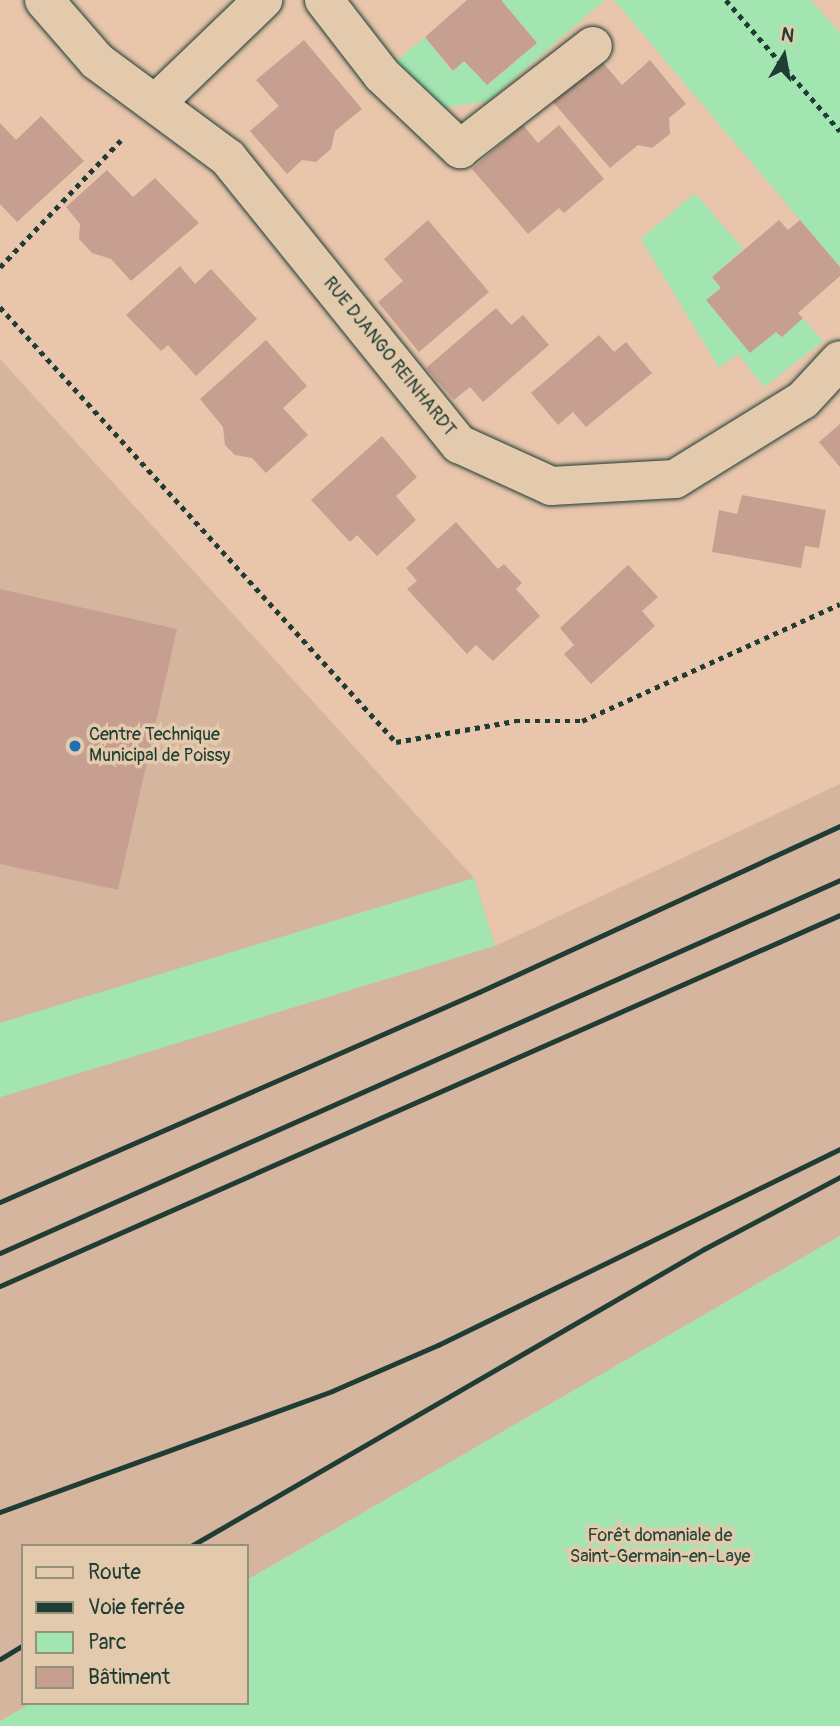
<!DOCTYPE html>
<meta charset="utf-8">
<style>
body{margin:0}
#map{position:relative;width:840px;height:1726px;overflow:hidden;background:#e8c5ab;font-family:Pangolin,sans-serif}
div>[style]{position:absolute}
[style*='--x']{left:calc(var(--x)*1px);top:calc(var(--y)*1px);width:calc(var(--w)*1px);rotate:calc(var(--a)*1deg)}
.built>*{inset:0;background:#d6b59f}
.green>*{inset:0;background:#a2e5b0;transform-origin:0 0}
.building>*{inset:0;background:#c79f91}
.path>*{height:4.5px;margin-top:-2.25px;transform-origin:0;background:repeating-linear-gradient(90deg,#1f3d34 0 5px,transparent 0 10px)}
.roads{filter:drop-shadow(0 0 2px #1f3d34) drop-shadow(0 0 2px #1f3d34)}
.minor>*{height:38px;margin:-19px;padding:0 19px;transform-origin:19px;border-radius:19px;background:#e4caac}
.rail>*{height:5px;margin:-2.5px;padding:0 2.5px;transform-origin:2.5px;border-radius:2.5px;background:#1f3d34}
.dots>*{width:19px;height:19px;translate:-50% -50%;box-sizing:border-box;border:4px solid #e4caac;border-radius:50%}
span{translate:-50% -50%;white-space:nowrap;text-align:center;line-height:1.15;-webkit-text-stroke:7px #e4caac;paint-order:stroke}
.street-label{font-size:18px;color:#1f3d34}
.poi-label{font-size:18px;color:#1f3d34}
.left{translate:0 -50%;text-align:left}
.park-label{font-size:18px;color:#26453a}
.legend{position:absolute;left:21px;top:1544px;width:228px;height:161px;box-sizing:border-box;background:#e4caac;border:2px solid #95927c;margin:0;padding:9px 12px;list-style:none;font-size:21px;color:#1f3d34}
.legend li{display:flex;align-items:center;gap:14px;height:35px}
.legend b{width:35px;border:2px solid #95927c}
.north{position:absolute;left:749px;top:21px;width:70px;height:70px;-webkit-text-stroke:5px #e4caac;paint-order:stroke;rotate:10deg;font-size:19px;font-weight:700;line-height:28px;text-align:center;color:#1f3d34}
.north::after{content:'';display:block;margin:auto;width:24px;height:32px;background:#1f3d34;clip-path:polygon(50% 0,100% 100%,50% 72%,0 100%)}
</style>
<div id="map">
<div class="built">
<div style="clip-path:polygon(0 359px,474px 878px,495px 946px,840px 784px,840px 1236px,247px 1580px,247px 1546px,23px 1546px,23px 1703px,32px 1703px,0 1721px)"></div>
</div>
<div class="green">
<div style="clip-path:polygon(501px 0,605px 0,488px 101px,443px 108px,388px 68px,425px 37px,452px 71px,464px 61px,488px 85px,537px 43px)"></div>
<div style="clip-path:polygon(614px 0,811px 0,840px 33px,840px 267px)"></div>
<div style="clip-path:polygon(695px 193px,743px 249px,712px 277px,721px 288px,706px 300px,750px 352px,776px 332px,782px 337px,803px 318px,823px 341px,764px 387px,738px 354px,719px 368px,641px 239px)"></div>
<div style="left:474px;top:878px;width:71px;height:518px;rotate:73deg"></div>
<div style="clip-path:polygon(840px 1236px,840px 1726px,0 1726px,0 1721px,32px 1703px,247px 1703px,247px 1580px)"></div>
</div>
<div class="building">
<div style="clip-path:polygon(467px 0,501px 0,537px 43px,487px 85px,464px 61px,453px 71px,425px 37px)"></div>
<div style="clip-path:polygon(304px 40px,362px 109px,335px 131px,331px 149px,316px 162px,302px 160px,287px 174px,250px 131px,279px 106px,256px 80px)"></div>
<div style="clip-path:polygon(600px 59px,622px 85px,650px 60px,686px 104px,669px 118px,670px 134px,652px 148px,638px 145px,610px 168px,552px 101px)"></div>
<div style="clip-path:polygon(41px 116px,84px 161px,17px 222px,0 204px,0 123px,16px 140px)"></div>
<div style="clip-path:polygon(523px 125px,538px 143px,559px 125px,604px 179px,564px 213px,559px 208px,528px 234px,472px 169px)"></div>
<div style="clip-path:polygon(107px 170px,133px 197px,155px 178px,199px 223px,131px 281px,111px 259px,92px 253px,79px 239px,80px 224px,66px 207px)"></div>
<div style="clip-path:polygon(428px 220px,489px 292px,419px 352px,378px 302px,403px 281px,384px 259px)"></div>
<div style="clip-path:polygon(779px 220px,788px 230px,800px 220px,840px 267px,840px 276px,798px 313px,803px 318px,782px 337px,776px 332px,750px 353px,706px 300px,721px 288px,712px 277px)"></div>
<div style="clip-path:polygon(180px 266px,195px 284px,211px 269px,257px 319px,196px 376px,168px 345px,161px 351px,126px 315px)"></div>
<div style="clip-path:polygon(496px 308px,511px 325px,523px 315px,549px 345px,483px 402px,470px 387px,454px 400px,426px 368px)"></div>
<div style="clip-path:polygon(599px 335px,614px 352px,626px 342px,652px 373px,586px 427px,573px 412px,558px 425px,531px 393px)"></div>
<div style="clip-path:polygon(266px 340px,307px 386px,283px 408px,308px 435px,266px 473px,252px 458px,235px 455px,225px 445px,223px 427px,200px 399px)"></div>
<div style="clip-path:polygon(840px 424px,840px 467px,819px 442px)"></div>
<div style="clip-path:polygon(382px 436px,417px 477px,396px 496px,416px 520px,377px 556px,357px 535px,350px 542px,311px 500px)"></div>
<div style="clip-path:polygon(742px 495px,826px 510px,819px 548px,805px 546px,801px 568px,712px 552px,719px 510px,737px 514px)"></div>
<div style="clip-path:polygon(456px 522px,498px 569px,504px 564px,522px 583px,516px 589px,540px 616px,493px 661px,476px 645px,467px 654px,407px 589px,417px 581px,406px 568px)"></div>
<div style="clip-path:polygon(628px 565px,658px 597px,642px 611px,655px 626px,591px 684px,564px 654px,574px 645px,560px 628px)"></div>
<div style="clip-path:polygon(0 589px,177px 629px,118px 890px,0 864px)"></div>
</div>
<div class="path">
<div style="--x:726;--y:0;--w:174;--a:49"></div>
<div style="--x:0;--y:267;--w:175;--a:-46.4"></div>
<div style="--x:0;--y:307;--w:588;--a:47.69"></div>
<div style="--x:396;--y:742;--w:121;--a:-10"></div>
<div style="--x:515;--y:721;--w:67;--a:0"></div>
<div style="--x:582;--y:721;--w:283;--a:-24.4"></div>
</div>
<div class="roads">
<div class="minor">
<div style="--x:44;--y:0;--w:81;--a:49"></div>
<div style="--x:97;--y:61;--w:163;--a:36.5"></div>
<div style="--x:228;--y:158;--w:368;--a:51.1"></div>
<div style="--x:459;--y:444;--w:101;--a:24.5"></div>
<div style="--x:551;--y:486;--w:124;--a:-3.2"></div>
<div style="--x:675;--y:479;--w:150;--a:-31.7"></div>
<div style="--x:803;--y:400;--w:54;--a:-47.2"></div>
<div style="--x:324;--y:0;--w:95;--a:52.3"></div>
<div style="--x:382;--y:75;--w:108;--a:43.5"></div>
<div style="--x:460;--y:149;--w:168;--a:-37.8"></div>
<div style="--x:156;--y:103;--w:149;--a:-43.9"></div>
</div>
</div>
<div class="rail">
<div style="--x:0;--y:1202;--w:523;--a:-23.67"></div>
<div style="--x:479;--y:992;--w:397;--a:-24.7"></div>
<div style="--x:0;--y:1253;--w:919;--a:-23.94"></div>
<div style="--x:0;--y:1286;--w:918;--a:-23.83"></div>
<div style="--x:0;--y:1512;--w:353;--a:-20"></div>
<div style="--x:332;--y:1391;--w:116;--a:-23.5"></div>
<div style="--x:438;--y:1345;--w:447;--a:-26"></div>
<div style="--x:191;--y:1546;--w:593;--a:-30.07"></div>
<div style="--x:704;--y:1249;--w:154;--a:-27.9"></div>
<div style="--x:0;--y:1659;--w:27;--a:-31"></div>
</div>
<div class="dots">
<div style="left:75px;top:746px;background:#1f6fb2"></div>
</div>
<div class="street-label">
<span style="left:389px;top:357px;rotate:51deg">RUE DJANGO REINHARDT</span>
</div>
<div class="poi-label">
<span class="left" style="left:89px;top:746px">Centre Technique<br>Municipal de Poissy</span>
</div>
<div class="park-label">
<span style="left:660px;top:1547px">Forêt domaniale de<br>Saint-Germain-en-Laye</span>
</div>
<ul class="legend">
<li><b style="height:9px;background:#e4caac"></b>Route</li>
<li><b style="height:9px;background:#1f3d34"></b>Voie ferrée</li>
<li><b style="height:19px;background:#a2e5b0"></b>Parc</li>
<li><b style="height:19px;background:#c79f91"></b>Bâtiment</li>
</ul>
<div class="north">N</div>
</div>
